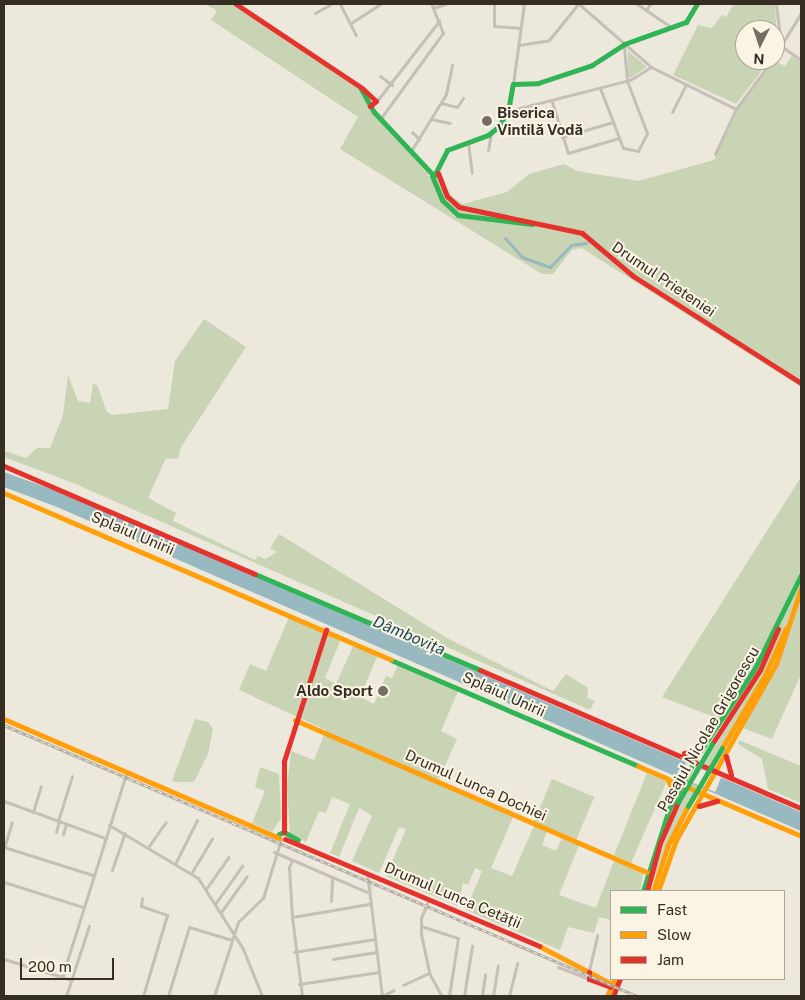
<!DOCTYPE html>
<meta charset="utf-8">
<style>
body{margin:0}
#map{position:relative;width:805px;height:1000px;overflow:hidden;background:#ede8dc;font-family:"Public Sans",sans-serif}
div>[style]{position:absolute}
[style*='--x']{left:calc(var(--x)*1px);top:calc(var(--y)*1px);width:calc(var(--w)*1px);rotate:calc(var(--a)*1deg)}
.green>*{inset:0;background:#c9d4b5;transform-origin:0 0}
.water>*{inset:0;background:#98b9bf}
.pier>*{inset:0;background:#ede8dc;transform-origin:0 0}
.canal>*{height:3px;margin:-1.5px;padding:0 1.5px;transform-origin:1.5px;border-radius:1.5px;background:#98b9bf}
.street>*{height:3px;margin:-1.5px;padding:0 1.5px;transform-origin:1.5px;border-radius:1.5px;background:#c5c0b7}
.fast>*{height:5px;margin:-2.5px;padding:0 2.5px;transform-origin:2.5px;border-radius:2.5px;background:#30b455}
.slow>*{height:5px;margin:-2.5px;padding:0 2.5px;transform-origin:2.5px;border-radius:2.5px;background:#ff9f0a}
.jam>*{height:5px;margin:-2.5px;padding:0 2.5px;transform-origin:2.5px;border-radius:2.5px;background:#e5322d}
.rail>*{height:3px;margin-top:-1.5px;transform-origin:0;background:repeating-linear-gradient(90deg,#fbf4e3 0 4px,#ada8a0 0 8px);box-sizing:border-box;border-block:1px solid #ada8a0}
.fast-bridge>*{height:5px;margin:-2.5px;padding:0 2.5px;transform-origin:2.5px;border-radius:2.5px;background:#30b455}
.dots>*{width:14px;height:14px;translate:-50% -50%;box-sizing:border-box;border:2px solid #fbf4e3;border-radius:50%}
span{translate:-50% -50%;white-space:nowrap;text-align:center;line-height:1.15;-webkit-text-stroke:4px #fbf4e3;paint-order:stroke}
.poi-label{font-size:15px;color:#362d25;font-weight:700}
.left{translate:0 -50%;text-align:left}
.right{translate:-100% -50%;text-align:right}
.street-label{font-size:15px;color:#362d25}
.water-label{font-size:16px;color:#174a5b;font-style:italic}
.frame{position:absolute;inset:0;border:5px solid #362d25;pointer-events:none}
.legend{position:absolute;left:610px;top:890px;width:175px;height:90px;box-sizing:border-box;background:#fbf4e3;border:1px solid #aca497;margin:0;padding:6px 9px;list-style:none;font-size:15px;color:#362d25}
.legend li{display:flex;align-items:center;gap:10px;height:25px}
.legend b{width:25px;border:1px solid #aca497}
.north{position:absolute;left:735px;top:20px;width:50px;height:50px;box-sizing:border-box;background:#fbf4e3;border:1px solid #aca497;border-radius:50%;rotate:184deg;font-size:14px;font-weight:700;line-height:20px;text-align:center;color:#362d25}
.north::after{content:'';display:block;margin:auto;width:18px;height:22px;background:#766e65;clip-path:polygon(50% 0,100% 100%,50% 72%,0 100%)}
.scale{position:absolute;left:20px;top:958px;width:94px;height:22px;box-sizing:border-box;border:2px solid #362d25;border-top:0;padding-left:6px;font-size:15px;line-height:18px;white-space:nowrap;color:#362d25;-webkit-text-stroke:4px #fbf4e3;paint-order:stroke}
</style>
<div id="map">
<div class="green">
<div style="clip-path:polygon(205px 4px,234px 4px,356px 86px,366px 96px,369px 109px,426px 168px,431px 181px,436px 181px,439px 170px,451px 196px,463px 204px,507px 192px,529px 174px,564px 164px,577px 171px,638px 181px,714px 160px,739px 107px,773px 60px,785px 66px,792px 56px,801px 62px,801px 387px,582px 248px,572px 250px,553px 274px,542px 274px,340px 149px,358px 117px,211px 20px,217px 11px)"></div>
<div style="clip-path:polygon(734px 4px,775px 4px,777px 49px,775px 52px,775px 30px,745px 30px,745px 60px,770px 60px,736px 104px,673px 75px,698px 25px,712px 28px,722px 15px,726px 17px)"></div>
<div style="clip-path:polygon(628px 51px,647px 67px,630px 78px,628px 77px)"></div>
<div style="clip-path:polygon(204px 319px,246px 347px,181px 447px,178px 459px,166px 458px,148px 498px,176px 513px,173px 521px,255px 560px,258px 556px,265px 559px,277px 552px,270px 548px,279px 534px,447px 638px,553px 691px,566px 674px,588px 688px,587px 698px,595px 701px,590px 710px,73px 483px,4px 457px,4px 451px,26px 458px,37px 448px,50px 448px,63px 415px,68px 375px,78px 401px,90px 403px,93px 384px,97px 385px,107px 412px,112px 415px,168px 409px,175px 361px)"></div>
<div style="clip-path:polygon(801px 477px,801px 674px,772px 739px,734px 725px,673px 831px,649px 891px,672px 818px,729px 723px,662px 697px)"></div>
<div style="clip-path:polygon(289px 617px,341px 639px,325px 678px,336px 684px,354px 644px,378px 655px,360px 697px,374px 704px,386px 676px,392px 678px,399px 663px,459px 689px,441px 731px,457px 739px,437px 784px,513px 817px,491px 868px,512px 876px,534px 826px,547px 832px,542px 845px,556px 851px,562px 838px,579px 845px,559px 895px,596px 908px,614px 861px,643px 874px,640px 891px,611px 891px,611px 920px,599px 917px,594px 933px,568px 927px,560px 950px,466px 910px,482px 871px,475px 868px,468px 885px,463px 883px,458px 906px,386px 876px,406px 829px,399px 827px,379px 873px,352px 861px,372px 816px,363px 810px,359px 808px,339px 857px,330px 853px,350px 804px,332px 797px,326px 813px,319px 811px,306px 842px,290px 834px,287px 786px,291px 751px,314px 760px,326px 730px,239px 690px,250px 664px,266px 671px)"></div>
<div style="clip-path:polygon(195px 719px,208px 722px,213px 729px,208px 754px,194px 782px,175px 782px,172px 781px)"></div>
<div style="clip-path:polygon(739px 740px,801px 766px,801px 803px,768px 789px,762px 759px,738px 744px)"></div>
<div style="clip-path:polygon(260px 767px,279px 774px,281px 818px,272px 832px,252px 823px,265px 791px,255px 787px)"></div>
<div style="clip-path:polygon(647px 773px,667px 781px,631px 863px,614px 855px)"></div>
<div style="left:552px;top:779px;width:46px;height:46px;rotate:23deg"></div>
</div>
<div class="water">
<div style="clip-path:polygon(4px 472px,67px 495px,801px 812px,801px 831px,57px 507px,4px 487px)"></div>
</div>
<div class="pier">
<div style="left:686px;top:763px;width:38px;height:16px;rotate:22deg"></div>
</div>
<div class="canal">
<div style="--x:505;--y:238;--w:25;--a:48"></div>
<div style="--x:522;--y:257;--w:30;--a:20"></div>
<div style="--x:550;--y:267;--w:30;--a:-46"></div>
<div style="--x:571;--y:245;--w:15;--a:-8"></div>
</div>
<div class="street">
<div style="--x:340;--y:4;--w:35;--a:63"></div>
<div style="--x:494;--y:4;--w:22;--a:90"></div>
<div style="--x:494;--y:26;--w:27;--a:4"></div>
<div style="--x:579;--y:4;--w:96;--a:41.2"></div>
<div style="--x:651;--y:67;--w:95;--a:26.3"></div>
<div style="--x:637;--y:4;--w:41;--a:34.1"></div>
<div style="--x:776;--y:4;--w:42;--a:83.2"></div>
<div style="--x:433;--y:8;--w:13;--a:-18"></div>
<div style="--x:646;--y:10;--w:7;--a:-56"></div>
<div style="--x:315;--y:13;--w:18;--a:-29"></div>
<div style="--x:351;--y:23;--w:35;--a:-33"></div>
<div style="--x:519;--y:45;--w:30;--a:-9"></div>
<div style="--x:549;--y:40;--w:46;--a:-51.1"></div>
<div style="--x:781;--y:46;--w:24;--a:35"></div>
<div style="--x:775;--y:55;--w:49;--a:-58.2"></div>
<div style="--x:380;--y:76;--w:15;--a:37"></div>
<div style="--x:513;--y:84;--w:81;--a:-82.2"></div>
<div style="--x:600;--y:88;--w:64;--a:69"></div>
<div style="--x:623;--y:148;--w:15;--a:11"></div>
<div style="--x:638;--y:151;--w:20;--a:-63"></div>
<div style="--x:647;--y:133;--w:56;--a:-111"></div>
<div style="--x:627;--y:81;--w:37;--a:-95"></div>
<div style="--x:376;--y:102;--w:103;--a:-52.1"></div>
<div style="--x:552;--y:102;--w:53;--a:72.6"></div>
<div style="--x:568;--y:153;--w:53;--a:-16.4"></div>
<div style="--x:441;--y:103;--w:16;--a:14"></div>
<div style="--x:457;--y:107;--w:11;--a:-56"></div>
<div style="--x:508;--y:111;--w:126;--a:-14.3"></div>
<div style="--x:630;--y:80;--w:25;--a:-32"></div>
<div style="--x:672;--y:112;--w:31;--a:-63"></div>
<div style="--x:381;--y:118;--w:105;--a:-53.9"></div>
<div style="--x:443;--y:33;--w:31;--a:-112"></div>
<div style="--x:431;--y:119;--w:19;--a:12"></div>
<div style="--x:412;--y:132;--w:10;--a:45"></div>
<div style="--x:562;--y:137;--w:53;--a:-16.4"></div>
<div style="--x:468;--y:142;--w:31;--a:83"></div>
<div style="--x:488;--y:150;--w:17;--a:-80"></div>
<div style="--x:411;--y:151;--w:67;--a:-58.4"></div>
<div style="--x:446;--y:94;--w:30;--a:-78"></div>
<div style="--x:715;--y:154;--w:50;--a:-65"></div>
<div style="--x:736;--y:109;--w:61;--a:-53.7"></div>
<div style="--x:4;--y:801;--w:108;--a:20.1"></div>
<div style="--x:33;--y:812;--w:27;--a:-73"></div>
<div style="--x:58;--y:821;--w:47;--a:-72.7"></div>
<div style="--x:109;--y:825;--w:104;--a:30.8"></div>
<div style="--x:198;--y:878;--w:84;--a:57.6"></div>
<div style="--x:243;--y:949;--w:51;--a:68"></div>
<div style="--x:56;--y:832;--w:11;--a:-75"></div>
<div style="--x:63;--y:834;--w:10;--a:-73"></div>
<div style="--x:149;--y:846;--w:29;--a:-55"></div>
<div style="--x:4;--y:847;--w:93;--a:17.5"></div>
<div style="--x:4;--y:848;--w:27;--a:-73"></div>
<div style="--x:274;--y:852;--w:101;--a:23.3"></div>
<div style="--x:292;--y:860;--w:8;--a:113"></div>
<div style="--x:289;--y:867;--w:50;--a:86.6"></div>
<div style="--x:292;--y:917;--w:80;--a:82.8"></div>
<div style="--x:176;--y:862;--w:47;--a:-63.4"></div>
<div style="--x:112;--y:870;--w:39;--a:-71"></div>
<div style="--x:192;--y:872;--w:39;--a:-59"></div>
<div style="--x:367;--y:872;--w:125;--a:83.1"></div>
<div style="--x:4;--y:882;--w:83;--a:17.6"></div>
<div style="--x:206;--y:889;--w:39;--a:-55"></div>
<div style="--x:142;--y:898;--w:8;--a:97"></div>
<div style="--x:141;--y:906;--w:28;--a:19"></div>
<div style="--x:167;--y:915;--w:84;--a:106.5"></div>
<div style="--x:429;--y:899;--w:21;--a:113"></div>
<div style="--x:421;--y:918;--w:16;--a:90"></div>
<div style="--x:421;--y:934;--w:40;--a:78"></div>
<div style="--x:429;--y:973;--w:26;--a:61"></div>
<div style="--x:331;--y:901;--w:22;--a:-87"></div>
<div style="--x:215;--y:904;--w:47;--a:-54.6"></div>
<div style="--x:221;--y:912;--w:44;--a:-54.2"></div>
<div style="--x:292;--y:917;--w:78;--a:-9.6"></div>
<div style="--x:421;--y:926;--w:39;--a:18"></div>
<div style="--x:458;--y:938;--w:59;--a:98.8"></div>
<div style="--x:294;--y:952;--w:82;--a:-9.1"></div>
<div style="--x:4;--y:959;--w:71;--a:17.2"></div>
<div style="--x:333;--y:959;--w:44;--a:-9.2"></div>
<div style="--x:558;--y:967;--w:33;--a:21"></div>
<div style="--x:589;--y:971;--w:37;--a:-77"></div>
<div style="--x:62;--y:977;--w:216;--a:-72.5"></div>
<div style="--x:299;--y:984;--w:81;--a:-8.5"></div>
<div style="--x:403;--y:985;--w:29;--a:-25"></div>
<div style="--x:66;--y:996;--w:74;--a:-71.8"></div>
<div style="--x:168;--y:996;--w:72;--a:-73.1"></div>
<div style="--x:189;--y:927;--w:45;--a:16.8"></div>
<div style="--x:214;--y:996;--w:78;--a:-72"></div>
<div style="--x:238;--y:922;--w:35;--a:-44"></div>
<div style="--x:263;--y:898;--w:62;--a:-73"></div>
<div style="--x:382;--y:996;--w:13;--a:-27"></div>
<div style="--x:464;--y:996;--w:51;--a:-80.9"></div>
<div style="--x:482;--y:996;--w:22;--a:-82"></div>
<div style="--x:493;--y:996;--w:31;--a:-81"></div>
<div style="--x:509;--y:996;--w:34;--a:-76"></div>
</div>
<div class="fast">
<div style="--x:360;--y:87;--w:29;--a:61"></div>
<div style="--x:374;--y:112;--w:88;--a:46.8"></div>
<div style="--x:434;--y:176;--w:29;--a:-63"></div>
<div style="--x:447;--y:150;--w:44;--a:-20.1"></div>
<div style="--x:488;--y:135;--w:13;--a:-39"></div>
<div style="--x:498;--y:127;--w:19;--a:-58"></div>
<div style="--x:508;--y:111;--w:27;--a:-80"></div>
<div style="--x:513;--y:84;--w:25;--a:-2"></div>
<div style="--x:538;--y:83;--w:57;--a:-18.4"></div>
<div style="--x:592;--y:65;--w:38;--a:-33"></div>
<div style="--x:624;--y:44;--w:66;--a:-19.5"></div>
<div style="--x:686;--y:22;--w:21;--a:-59"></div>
<div style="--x:432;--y:176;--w:26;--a:67"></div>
<div style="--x:442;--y:200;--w:22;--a:43"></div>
<div style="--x:458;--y:215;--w:75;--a:6.9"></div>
<div style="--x:255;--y:574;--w:245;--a:23.1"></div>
<div style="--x:391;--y:660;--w:269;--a:23.2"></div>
<div style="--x:279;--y:834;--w:5;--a:-22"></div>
<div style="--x:284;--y:832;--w:16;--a:30"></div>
<div style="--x:643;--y:891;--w:86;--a:-72.4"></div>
<div style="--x:669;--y:809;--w:60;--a:-62.2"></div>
<div style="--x:697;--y:756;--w:105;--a:-56.6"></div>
<div style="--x:755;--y:668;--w:104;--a:-63.7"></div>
</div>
<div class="slow">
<div style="--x:4;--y:493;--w:421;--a:23.3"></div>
<div style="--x:4;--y:719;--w:300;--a:23.4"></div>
<div style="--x:295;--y:720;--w:383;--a:23.4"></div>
<div style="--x:722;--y:748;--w:85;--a:-59.5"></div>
<div style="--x:765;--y:675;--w:51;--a:-65.9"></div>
<div style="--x:638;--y:766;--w:177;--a:23.2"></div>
<div style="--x:668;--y:780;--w:17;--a:66"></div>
<div style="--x:653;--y:891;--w:48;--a:-71.9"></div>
<div style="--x:668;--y:845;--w:44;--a:-62.9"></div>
<div style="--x:658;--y:891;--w:54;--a:-70.6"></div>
<div style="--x:676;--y:840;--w:202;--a:-60.4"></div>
<div style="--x:776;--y:664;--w:80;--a:-71.8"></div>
<div style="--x:539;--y:946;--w:82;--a:27.5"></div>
<div style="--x:607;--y:996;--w:19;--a:-65"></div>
</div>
<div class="jam">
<div style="--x:236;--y:4;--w:151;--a:33.7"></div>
<div style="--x:362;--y:88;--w:19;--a:43"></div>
<div style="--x:376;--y:101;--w:8;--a:140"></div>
<div style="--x:438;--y:173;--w:25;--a:69"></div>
<div style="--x:447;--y:196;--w:16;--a:43"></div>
<div style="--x:459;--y:207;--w:126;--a:11.9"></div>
<div style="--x:582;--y:233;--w:67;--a:40.1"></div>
<div style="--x:633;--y:276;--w:199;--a:32.5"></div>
<div style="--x:4;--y:466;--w:273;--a:23.3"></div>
<div style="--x:480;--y:670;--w:349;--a:23.3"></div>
<div style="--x:712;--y:744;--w:88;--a:-57"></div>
<div style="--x:760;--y:670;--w:45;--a:-66.3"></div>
<div style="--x:684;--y:753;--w:16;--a:-11"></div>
<div style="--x:726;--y:756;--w:20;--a:75"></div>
<div style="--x:699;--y:806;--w:19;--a:-16"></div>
<div style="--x:284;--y:832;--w:71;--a:-90"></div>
<div style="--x:284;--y:761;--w:138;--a:-72.2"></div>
<div style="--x:285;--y:839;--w:276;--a:22.8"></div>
<div style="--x:647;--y:891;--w:50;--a:-74.8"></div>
<div style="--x:660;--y:843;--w:45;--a:-66.3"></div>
<div style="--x:589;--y:972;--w:7;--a:90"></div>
<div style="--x:589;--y:979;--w:23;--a:20"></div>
<div style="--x:613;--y:996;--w:18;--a:-68"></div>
</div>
<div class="rail">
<div style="--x:4;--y:725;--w:689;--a:23.18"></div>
</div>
<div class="fast-bridge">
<div style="--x:678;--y:802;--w:67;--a:-59.6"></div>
<div style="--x:688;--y:806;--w:67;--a:-59.6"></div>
</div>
<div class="dots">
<div style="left:487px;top:121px;background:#766e65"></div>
<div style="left:383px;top:691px;background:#766e65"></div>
</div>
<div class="poi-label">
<span class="left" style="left:497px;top:121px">Biserica<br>Vintilă Vodă</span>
<span class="right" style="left:373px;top:691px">Aldo Sport</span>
</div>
<div class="street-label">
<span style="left:664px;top:279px;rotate:34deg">Drumul Prieteniei</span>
<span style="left:133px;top:533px;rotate:23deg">Splaiul Unirii</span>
<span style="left:504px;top:694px;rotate:24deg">Splaiul Unirii</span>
<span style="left:708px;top:729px;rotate:-60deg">Pasajul Nicolae Grigorescu</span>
<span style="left:476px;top:785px;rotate:24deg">Drumul Lunca Dochiei</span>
<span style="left:453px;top:895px;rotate:23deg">Drumul Lunca Cetății</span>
</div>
<div class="water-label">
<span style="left:409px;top:636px;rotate:23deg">Dâmbovița</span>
</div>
<div class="frame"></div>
<ul class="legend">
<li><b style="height:6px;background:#30b455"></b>Fast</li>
<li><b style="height:6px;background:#ff9f0a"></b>Slow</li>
<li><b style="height:6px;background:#e5322d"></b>Jam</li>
</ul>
<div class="north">N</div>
<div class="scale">200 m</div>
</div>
